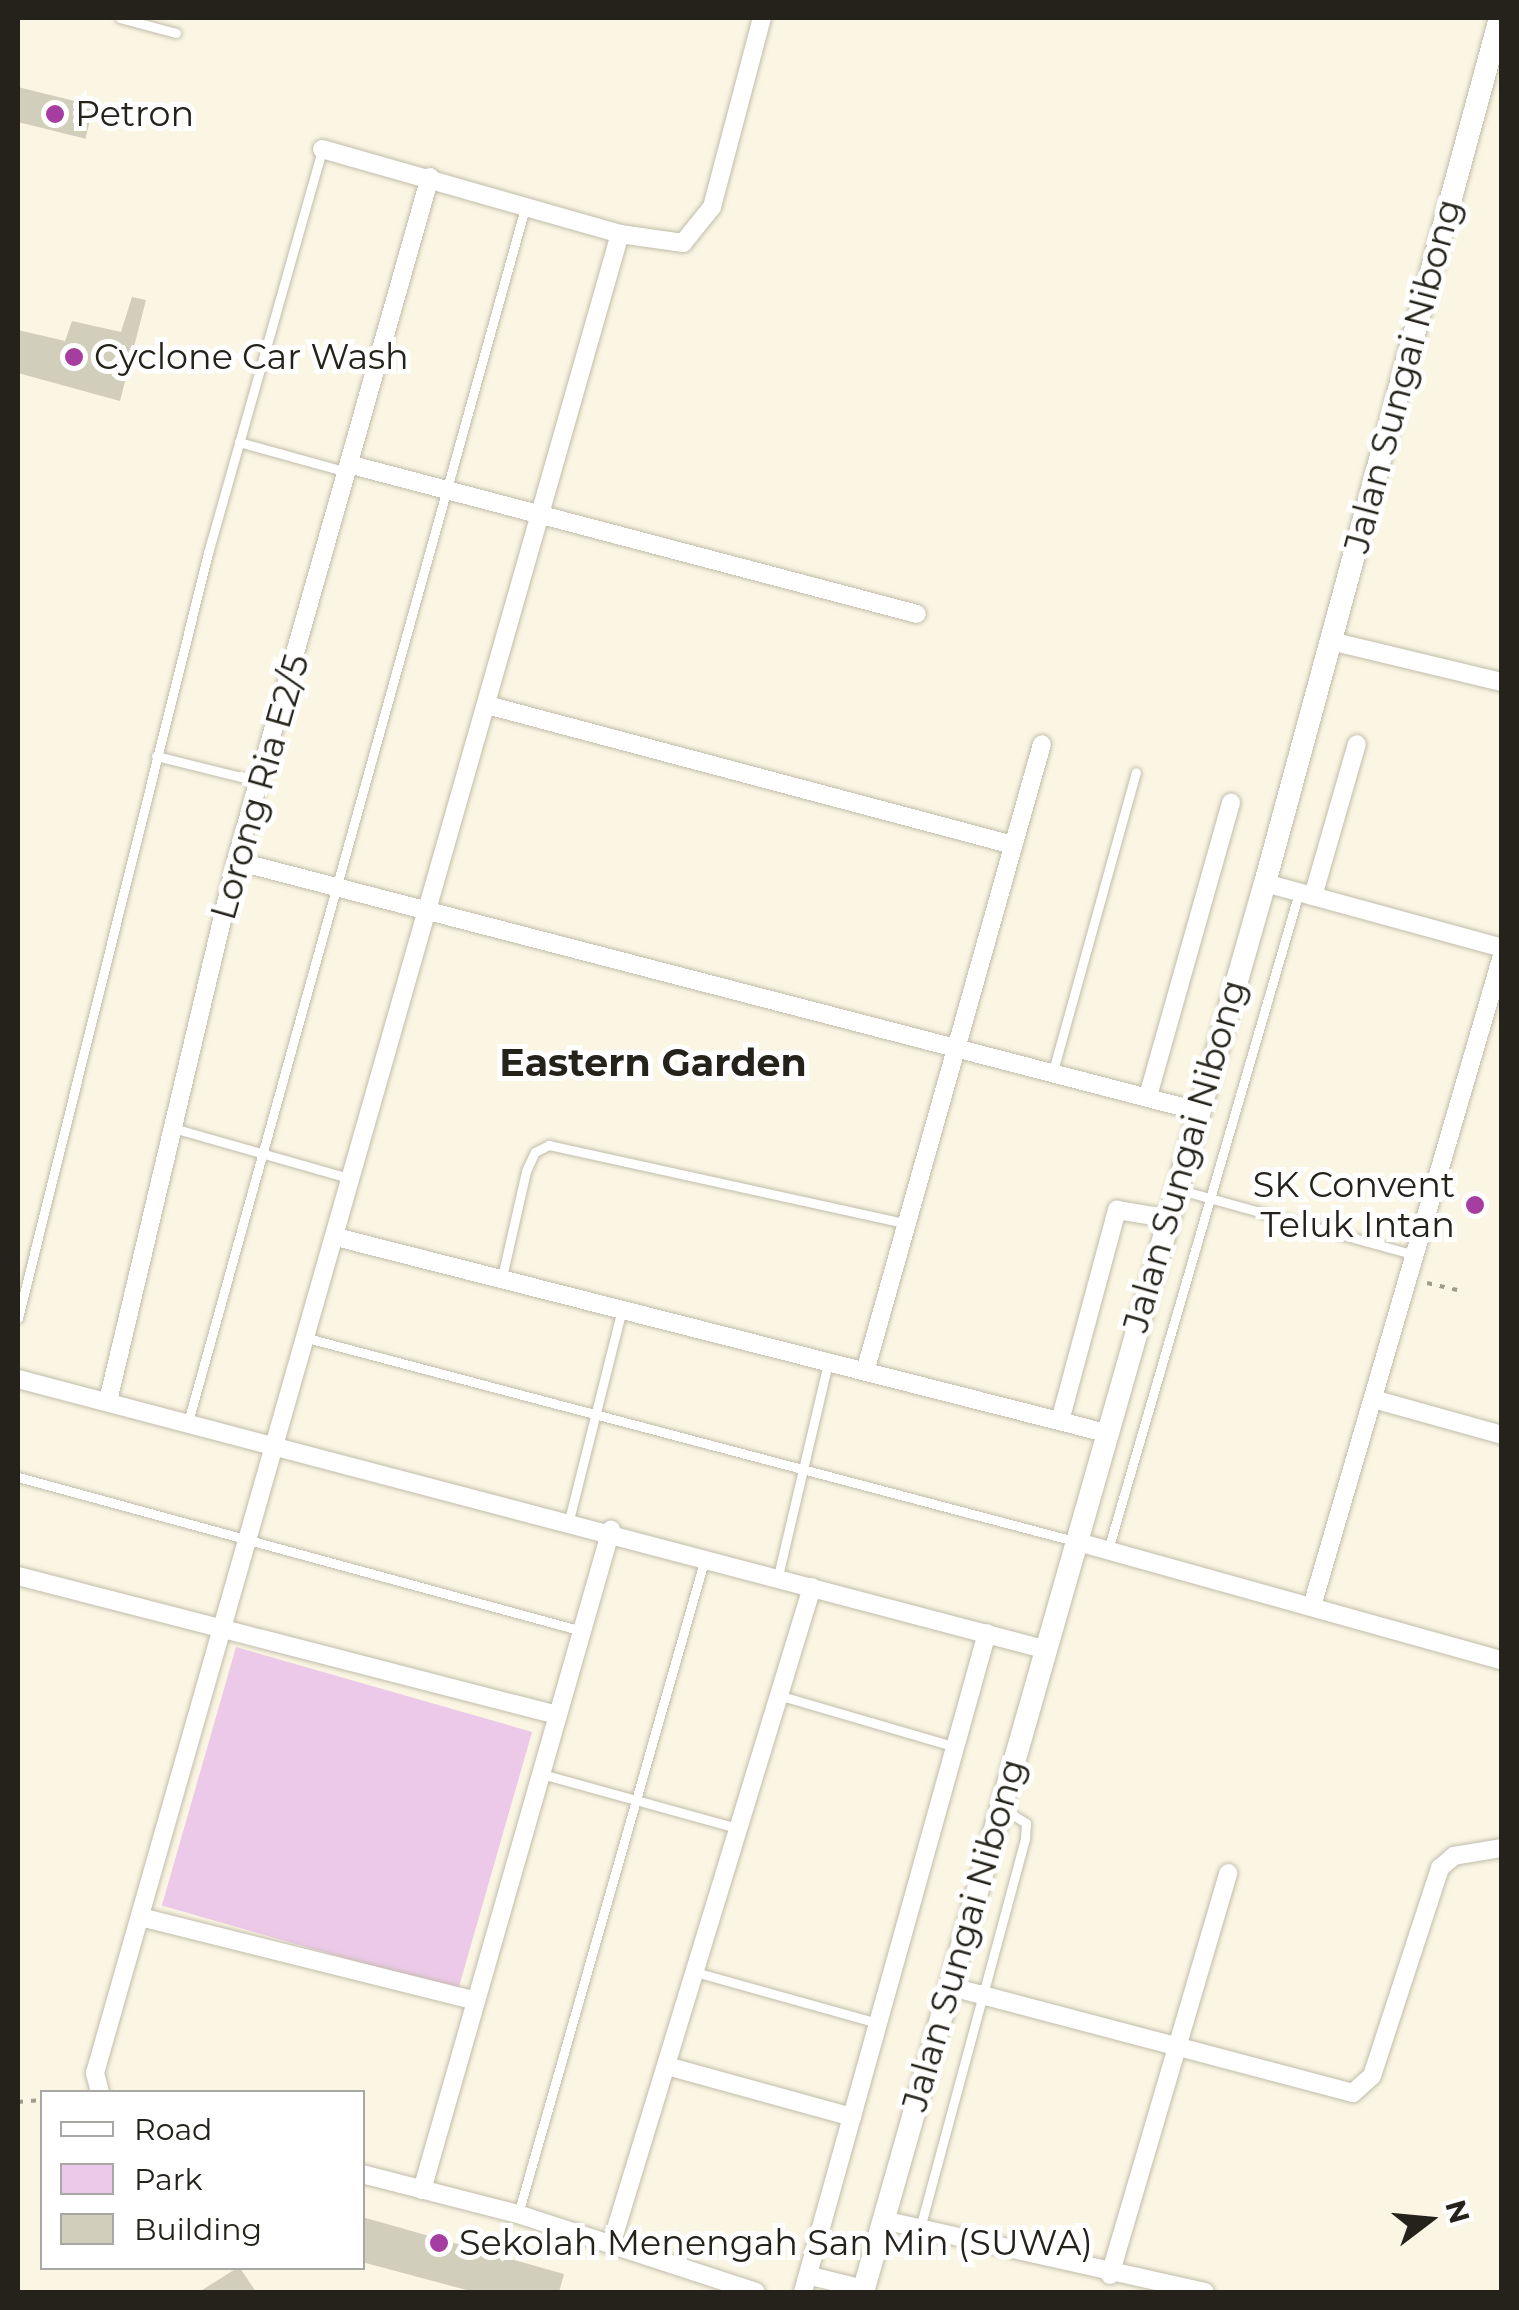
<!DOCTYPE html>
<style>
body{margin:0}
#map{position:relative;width:1519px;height:2310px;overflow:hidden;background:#faf6e3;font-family:Montserrat,sans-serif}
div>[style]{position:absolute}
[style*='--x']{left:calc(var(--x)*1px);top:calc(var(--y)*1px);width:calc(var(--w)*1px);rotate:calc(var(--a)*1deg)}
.green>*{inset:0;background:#ecc9e8;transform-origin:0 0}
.building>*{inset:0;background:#d2cebc;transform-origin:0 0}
.path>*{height:4px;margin-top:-2px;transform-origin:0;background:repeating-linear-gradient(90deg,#a09d8f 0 5px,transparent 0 13px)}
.roads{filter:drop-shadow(0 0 2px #c1bcab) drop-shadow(0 0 2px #c1bcab)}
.service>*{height:9px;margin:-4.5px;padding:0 4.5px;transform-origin:4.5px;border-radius:4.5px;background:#fff}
.minor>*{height:18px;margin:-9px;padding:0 9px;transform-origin:9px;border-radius:9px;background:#fff}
.tertiary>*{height:22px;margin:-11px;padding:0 11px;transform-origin:11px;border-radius:11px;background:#fff}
.dots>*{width:28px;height:28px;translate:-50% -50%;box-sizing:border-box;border:5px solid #fff;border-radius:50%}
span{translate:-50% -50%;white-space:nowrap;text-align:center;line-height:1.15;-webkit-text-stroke:10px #fff;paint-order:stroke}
.poi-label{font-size:35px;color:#24221b}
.left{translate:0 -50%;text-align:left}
.right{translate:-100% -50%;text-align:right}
.street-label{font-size:35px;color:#24221b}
.neighbourhood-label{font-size:38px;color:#24221b;font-weight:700}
.frame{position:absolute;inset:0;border:20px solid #24221b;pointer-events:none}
.legend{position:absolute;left:40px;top:2090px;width:325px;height:180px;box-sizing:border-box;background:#fff;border:2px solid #a7a7a4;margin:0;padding:12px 18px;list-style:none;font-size:30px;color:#24221b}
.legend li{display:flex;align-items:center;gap:20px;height:50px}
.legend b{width:50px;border:2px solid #a7a7a4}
.north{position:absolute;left:1379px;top:2170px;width:100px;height:100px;-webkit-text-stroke:8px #fff;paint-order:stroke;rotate:74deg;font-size:28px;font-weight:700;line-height:40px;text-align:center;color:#24221b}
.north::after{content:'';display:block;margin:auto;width:35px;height:45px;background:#24221b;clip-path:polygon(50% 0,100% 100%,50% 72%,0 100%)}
</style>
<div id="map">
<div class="green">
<div style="left:236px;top:1647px;width:308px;height:269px;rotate:16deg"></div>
</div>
<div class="building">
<div style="left:18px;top:87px;width:78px;height:34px;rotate:14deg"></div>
<div style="clip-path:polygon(132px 297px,146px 300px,120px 401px,18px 373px,18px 330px,65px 341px,72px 321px,121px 332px)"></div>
<div style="clip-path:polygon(362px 2217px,564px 2274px,559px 2292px,474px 2292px,362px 2262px)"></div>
<div style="clip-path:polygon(240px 2268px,256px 2292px,199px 2292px,237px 2268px)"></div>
</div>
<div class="path">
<div style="--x:1427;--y:1283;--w:31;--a:13"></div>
<div style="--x:18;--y:2102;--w:24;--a:-5"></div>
</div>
<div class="roads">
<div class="service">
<div style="--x:120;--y:18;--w:58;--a:15"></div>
<div style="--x:239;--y:442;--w:112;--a:15.5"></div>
<div style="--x:156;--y:756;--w:104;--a:13.9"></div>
<div style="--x:1053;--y:1071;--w:310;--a:-74.5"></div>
<div style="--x:173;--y:1128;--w:183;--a:15.9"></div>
<div style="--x:1177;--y:1189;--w:250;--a:15.5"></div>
<div style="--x:502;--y:1277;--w:109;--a:-77.2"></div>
<div style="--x:526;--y:1171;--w:21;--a:-65"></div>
<div style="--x:535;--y:1152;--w:16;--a:-27"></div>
<div style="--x:549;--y:1145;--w:363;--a:12.4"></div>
<div style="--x:18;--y:1318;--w:788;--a:-76.05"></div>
<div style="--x:208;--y:553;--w:420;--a:-74.2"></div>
<div style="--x:307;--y:1338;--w:798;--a:14.82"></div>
<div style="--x:188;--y:1422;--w:1260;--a:-74.49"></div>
<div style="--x:18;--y:1477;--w:585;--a:15.27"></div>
<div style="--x:569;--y:1520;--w:218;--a:-75.9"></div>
<div style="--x:1108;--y:1550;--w:685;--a:-73.81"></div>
<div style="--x:778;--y:1576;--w:220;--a:-76.8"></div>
<div style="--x:778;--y:1695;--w:185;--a:16.3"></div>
<div style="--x:542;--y:1774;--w:202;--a:15.5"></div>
<div style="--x:695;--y:1972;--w:190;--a:15.6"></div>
<div style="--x:518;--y:2214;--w:682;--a:-74.09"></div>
<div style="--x:920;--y:2228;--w:404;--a:-74.9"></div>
<div style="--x:1025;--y:1838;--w:15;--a:-86"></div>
<div style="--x:1026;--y:1823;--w:26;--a:-148"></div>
</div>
<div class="minor">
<div style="--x:322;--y:149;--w:310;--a:15.9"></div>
<div style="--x:620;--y:234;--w:64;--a:8.1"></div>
<div style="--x:683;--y:243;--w:46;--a:-51.1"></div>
<div style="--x:712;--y:207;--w:196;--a:-75.2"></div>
<div style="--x:352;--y:465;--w:584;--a:14.77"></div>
<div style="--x:1331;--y:641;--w:176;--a:13.5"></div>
<div style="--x:487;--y:705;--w:544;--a:14.9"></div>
<div style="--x:236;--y:861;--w:994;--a:14.57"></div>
<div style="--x:1265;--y:883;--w:246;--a:15.3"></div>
<div style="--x:1313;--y:896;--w:158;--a:-73.9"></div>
<div style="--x:1148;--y:1096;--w:305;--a:-74.2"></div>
<div style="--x:336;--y:1237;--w:795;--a:14.28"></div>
<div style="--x:866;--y:1368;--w:648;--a:-74.25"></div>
<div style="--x:18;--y:1379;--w:1064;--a:14.75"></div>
<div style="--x:1377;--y:1400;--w:130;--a:15.6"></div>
<div style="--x:108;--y:1401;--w:555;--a:-76.66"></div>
<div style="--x:236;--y:861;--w:711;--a:-74.17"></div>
<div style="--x:1060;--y:1421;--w:219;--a:-74.9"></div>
<div style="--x:1117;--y:1210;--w:50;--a:9.3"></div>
<div style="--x:1078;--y:1542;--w:440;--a:15.6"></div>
<div style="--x:18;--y:1576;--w:557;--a:14.46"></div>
<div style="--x:1312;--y:1606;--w:677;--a:-73.71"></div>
<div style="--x:140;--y:1917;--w:343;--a:14"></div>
<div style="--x:948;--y:1986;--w:419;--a:14.8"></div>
<div style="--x:1353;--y:2093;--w:25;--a:-42"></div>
<div style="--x:1372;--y:2076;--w:219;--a:-71.9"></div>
<div style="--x:1440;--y:1868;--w:18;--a:-41"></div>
<div style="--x:1454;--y:1856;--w:49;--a:-9.5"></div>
<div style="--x:667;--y:2066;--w:192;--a:15.4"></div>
<div style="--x:100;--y:2092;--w:20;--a:-105"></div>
<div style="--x:95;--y:2073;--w:1912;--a:-74.07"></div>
<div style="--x:362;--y:2174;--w:161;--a:14.4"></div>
<div style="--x:518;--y:2214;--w:250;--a:18.1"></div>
<div style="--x:422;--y:2190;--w:687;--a:-74.02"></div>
<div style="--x:883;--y:2220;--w:330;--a:12.6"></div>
<div style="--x:611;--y:2245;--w:688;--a:-73.01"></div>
<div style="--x:1110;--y:2275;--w:419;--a:-73.6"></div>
<div style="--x:811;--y:2276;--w:55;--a:13.8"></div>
<div style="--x:803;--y:2292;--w:684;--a:-74.4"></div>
</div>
<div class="tertiary">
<div style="--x:863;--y:2292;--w:1465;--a:-74.08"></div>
<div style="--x:1265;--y:883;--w:896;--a:-74.8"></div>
</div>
</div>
<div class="dots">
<div style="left:55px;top:114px;background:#a63ea1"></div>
<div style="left:74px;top:357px;background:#a63ea1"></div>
<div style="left:1475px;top:1205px;background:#a63ea1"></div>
<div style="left:439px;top:2243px;background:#a63ea1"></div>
</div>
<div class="poi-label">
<span class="left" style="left:75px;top:114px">Petron</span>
<span class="left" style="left:94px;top:357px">Cyclone Car Wash</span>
<span class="right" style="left:1455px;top:1205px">SK Convent<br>Teluk Intan</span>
<span class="left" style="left:459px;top:2243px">Sekolah Menengah San Min (SUWA)</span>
</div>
<div class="street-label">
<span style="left:1403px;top:376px;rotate:-75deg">Jalan Sungai Nibong</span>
<span style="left:260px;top:787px;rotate:-74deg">Lorong Ria E2/5</span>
<span style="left:1185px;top:1156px;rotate:-74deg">Jalan Sungai Nibong</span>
<span style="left:964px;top:1935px;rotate:-74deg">Jalan Sungai Nibong</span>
</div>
<div class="neighbourhood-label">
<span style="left:653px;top:1063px">Eastern Garden</span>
</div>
<div class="frame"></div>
<ul class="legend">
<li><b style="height:12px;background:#fff"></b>Road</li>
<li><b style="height:28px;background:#ecc9e8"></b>Park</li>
<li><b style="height:28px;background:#d2cebc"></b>Building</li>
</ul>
<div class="north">N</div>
</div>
